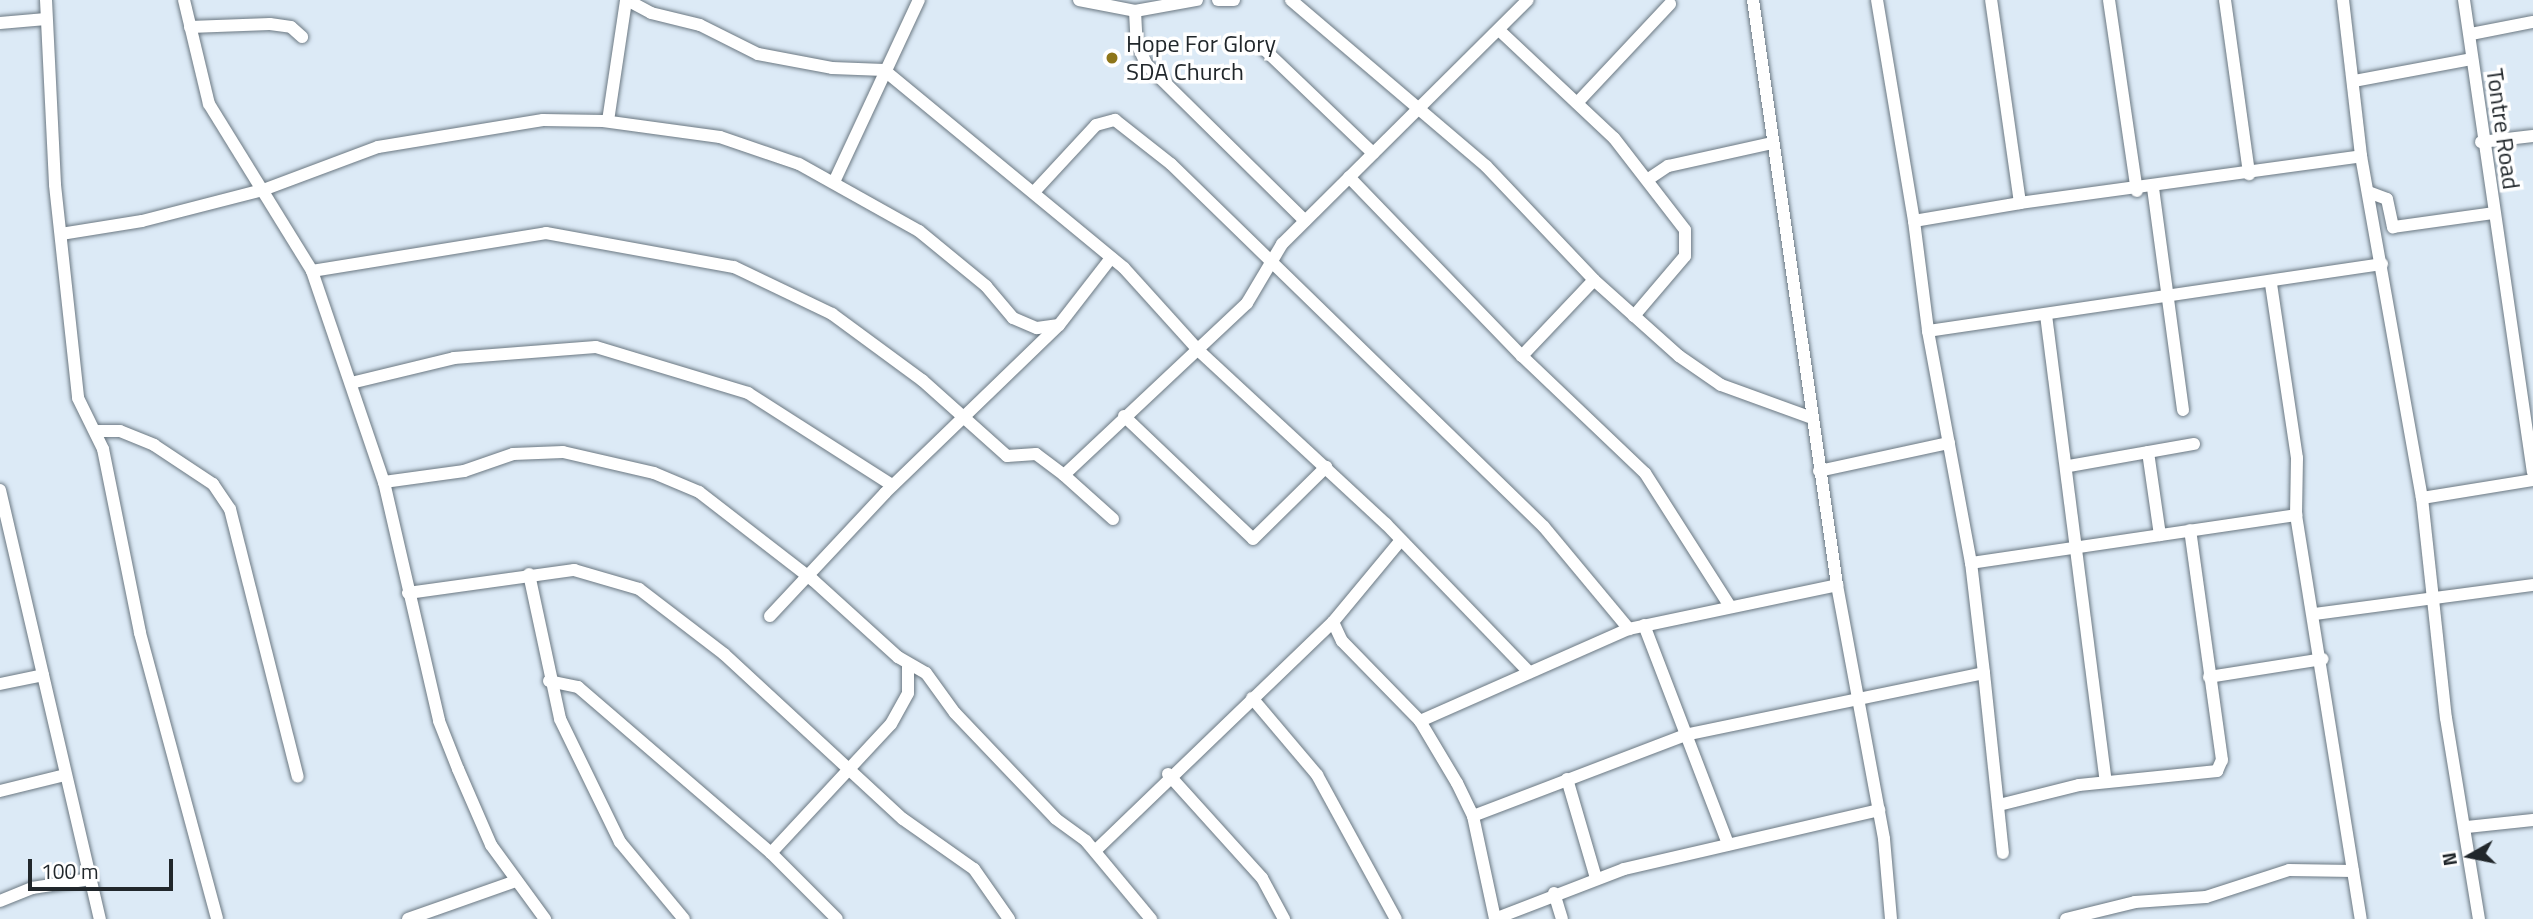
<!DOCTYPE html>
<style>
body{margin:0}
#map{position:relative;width:2533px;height:919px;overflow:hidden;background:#dceaf6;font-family:"Titillium Web",sans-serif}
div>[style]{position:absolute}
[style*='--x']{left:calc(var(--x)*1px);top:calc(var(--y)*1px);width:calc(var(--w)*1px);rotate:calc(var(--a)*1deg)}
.roads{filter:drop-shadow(0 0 2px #6b7882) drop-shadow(0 0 2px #6b7882)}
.minor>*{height:12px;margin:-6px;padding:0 6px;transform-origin:6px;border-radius:6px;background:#fff}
.dots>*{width:19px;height:19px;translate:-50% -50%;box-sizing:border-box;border:4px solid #fff;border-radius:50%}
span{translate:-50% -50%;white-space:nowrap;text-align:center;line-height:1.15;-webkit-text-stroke:7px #fff;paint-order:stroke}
.poi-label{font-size:24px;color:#21272b}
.left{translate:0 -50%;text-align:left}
.street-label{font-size:24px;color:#21272b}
.north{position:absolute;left:2435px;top:821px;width:70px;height:70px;-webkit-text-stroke:5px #fff;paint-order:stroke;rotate:261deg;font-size:19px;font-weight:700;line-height:28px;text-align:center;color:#21272b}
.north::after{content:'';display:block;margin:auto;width:24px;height:32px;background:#21272b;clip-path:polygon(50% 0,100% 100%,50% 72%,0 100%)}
.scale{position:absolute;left:28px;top:859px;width:145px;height:32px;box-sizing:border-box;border:4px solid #21272b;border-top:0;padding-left:9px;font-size:21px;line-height:24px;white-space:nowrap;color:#21272b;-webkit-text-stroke:5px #fff;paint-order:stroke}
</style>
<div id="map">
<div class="roads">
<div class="minor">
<div style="--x:46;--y:0;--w:185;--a:87.2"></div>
<div style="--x:55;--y:185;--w:214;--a:83.8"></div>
<div style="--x:78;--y:398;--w:57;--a:63.9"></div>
<div style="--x:103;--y:449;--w:188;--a:78.6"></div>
<div style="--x:140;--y:633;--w:296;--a:74.9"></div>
<div style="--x:184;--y:0;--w:107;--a:76.5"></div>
<div style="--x:209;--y:104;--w:196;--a:58.3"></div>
<div style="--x:312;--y:271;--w:223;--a:71.2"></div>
<div style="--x:384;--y:482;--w:245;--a:77"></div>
<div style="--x:439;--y:721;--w:52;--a:68.4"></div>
<div style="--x:458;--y:769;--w:83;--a:66.5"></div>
<div style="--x:491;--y:845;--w:92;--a:53.9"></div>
<div style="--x:627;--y:0;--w:27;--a:28"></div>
<div style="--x:651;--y:13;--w:50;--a:13.8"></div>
<div style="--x:700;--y:25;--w:65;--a:26.6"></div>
<div style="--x:758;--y:54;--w:75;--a:10.7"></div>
<div style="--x:832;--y:68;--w:52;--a:2.2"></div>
<div style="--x:884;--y:70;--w:311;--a:39.5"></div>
<div style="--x:1124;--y:268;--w:110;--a:47.9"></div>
<div style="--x:1198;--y:350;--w:256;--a:42.8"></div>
<div style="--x:1386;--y:524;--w:206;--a:46"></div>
<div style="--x:1079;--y:0;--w:57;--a:11.1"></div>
<div style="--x:1135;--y:11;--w:63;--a:-10.1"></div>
<div style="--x:1218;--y:0;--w:16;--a:0"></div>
<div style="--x:1291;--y:0;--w:256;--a:40.4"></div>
<div style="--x:1486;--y:166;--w:157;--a:46.5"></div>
<div style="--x:1594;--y:280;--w:114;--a:41.8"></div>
<div style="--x:1679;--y:356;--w:51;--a:34.6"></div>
<div style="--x:1721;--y:385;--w:97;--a:19.9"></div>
<div style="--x:1753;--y:0;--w:591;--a:81.83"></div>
<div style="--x:1837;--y:585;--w:258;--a:79.5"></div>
<div style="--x:1884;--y:839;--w:80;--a:85"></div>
<div style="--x:1877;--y:0;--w:224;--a:80.5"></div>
<div style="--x:1914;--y:221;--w:108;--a:-9.6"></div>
<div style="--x:2020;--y:203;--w:205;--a:-98.1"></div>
<div style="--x:2109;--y:0;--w:193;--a:81.7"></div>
<div style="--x:2225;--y:0;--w:176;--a:82.1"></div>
<div style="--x:2343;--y:0;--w:157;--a:83.4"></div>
<div style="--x:2361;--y:156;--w:347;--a:79.9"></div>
<div style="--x:2422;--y:498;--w:221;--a:83.8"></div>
<div style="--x:2446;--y:718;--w:204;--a:80.7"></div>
<div style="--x:2464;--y:0;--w:477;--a:81.7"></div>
<div style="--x:1135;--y:11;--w:33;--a:87"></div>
<div style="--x:1137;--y:44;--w:23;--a:65"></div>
<div style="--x:1147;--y:65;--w:222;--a:44.6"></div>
<div style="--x:0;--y:23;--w:46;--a:-5"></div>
<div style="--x:190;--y:27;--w:80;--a:-2.1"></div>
<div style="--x:270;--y:24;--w:21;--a:8"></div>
<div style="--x:291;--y:27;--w:15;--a:42"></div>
<div style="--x:1500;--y:31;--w:156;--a:43.2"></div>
<div style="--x:1614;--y:138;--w:116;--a:52.3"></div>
<div style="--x:1685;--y:230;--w:26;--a:90"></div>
<div style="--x:1685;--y:256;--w:79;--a:130.4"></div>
<div style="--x:2471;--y:34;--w:63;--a:-11"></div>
<div style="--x:1264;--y:49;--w:151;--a:43.7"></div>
<div style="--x:2354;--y:81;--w:120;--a:-10.6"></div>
<div style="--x:1577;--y:103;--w:136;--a:-46.8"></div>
<div style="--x:608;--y:121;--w:122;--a:-81.5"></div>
<div style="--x:2481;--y:142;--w:52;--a:-6.6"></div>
<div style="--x:1349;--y:177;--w:249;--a:46"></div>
<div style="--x:1650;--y:178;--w:22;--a:-34"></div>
<div style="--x:1668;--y:166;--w:107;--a:-12.5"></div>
<div style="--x:834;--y:182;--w:201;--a:-65"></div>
<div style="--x:2153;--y:188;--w:224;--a:82.3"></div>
<div style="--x:1034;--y:192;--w:91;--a:-47.2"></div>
<div style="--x:1096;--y:125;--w:20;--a:-15"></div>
<div style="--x:1115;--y:120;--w:71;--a:38.2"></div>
<div style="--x:1171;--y:164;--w:520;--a:44.22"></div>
<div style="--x:1544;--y:527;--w:133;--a:50.2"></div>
<div style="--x:2368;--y:192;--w:20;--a:20"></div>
<div style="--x:2387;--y:199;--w:29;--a:78"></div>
<div style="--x:2393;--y:227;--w:102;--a:-7.9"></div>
<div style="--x:2020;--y:203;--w:344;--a:-7.8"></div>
<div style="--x:1914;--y:221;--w:111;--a:82.7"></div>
<div style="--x:1928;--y:331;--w:459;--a:-8.4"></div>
<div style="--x:61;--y:234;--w:82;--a:-9.1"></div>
<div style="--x:142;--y:221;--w:125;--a:-14.4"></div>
<div style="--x:263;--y:190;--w:123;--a:-20.5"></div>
<div style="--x:378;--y:147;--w:167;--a:-9.3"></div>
<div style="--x:543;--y:120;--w:60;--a:1"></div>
<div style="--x:603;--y:121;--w:118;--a:7.8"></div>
<div style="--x:720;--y:137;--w:83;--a:18.9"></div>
<div style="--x:799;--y:164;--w:137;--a:29.2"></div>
<div style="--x:919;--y:231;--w:87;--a:39.4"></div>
<div style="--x:986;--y:286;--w:42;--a:49.8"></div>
<div style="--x:1013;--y:318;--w:26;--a:23"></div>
<div style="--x:1037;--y:328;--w:22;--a:-8"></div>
<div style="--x:312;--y:271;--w:237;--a:-9.2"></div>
<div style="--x:546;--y:233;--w:191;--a:10.3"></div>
<div style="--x:734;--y:267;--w:109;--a:25.6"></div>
<div style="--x:832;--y:314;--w:112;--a:36.3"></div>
<div style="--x:922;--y:380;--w:114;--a:41.8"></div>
<div style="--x:1007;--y:456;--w:29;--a:-4"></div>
<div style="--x:1036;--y:454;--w:35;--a:37"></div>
<div style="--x:1594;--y:280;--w:105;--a:133.5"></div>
<div style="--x:1522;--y:356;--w:170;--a:43.6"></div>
<div style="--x:1645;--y:473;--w:156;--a:57.5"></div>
<div style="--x:2271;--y:284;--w:176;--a:81.5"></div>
<div style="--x:2297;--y:458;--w:57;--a:91"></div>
<div style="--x:2296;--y:515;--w:409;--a:80.9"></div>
<div style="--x:2046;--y:315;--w:470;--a:82.7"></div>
<div style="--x:1928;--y:331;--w:236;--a:79.5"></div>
<div style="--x:351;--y:383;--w:106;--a:-13.6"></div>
<div style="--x:454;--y:358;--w:142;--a:-4.4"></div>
<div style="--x:596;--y:347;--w:159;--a:16.8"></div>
<div style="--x:748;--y:393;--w:171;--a:32.6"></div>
<div style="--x:1124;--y:416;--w:178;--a:43.6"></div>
<div style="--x:1253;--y:539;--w:103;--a:-44.6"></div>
<div style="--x:96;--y:431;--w:24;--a:0"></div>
<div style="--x:120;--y:431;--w:37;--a:22"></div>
<div style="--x:154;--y:445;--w:71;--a:33.5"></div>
<div style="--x:213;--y:484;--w:30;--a:56"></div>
<div style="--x:230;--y:509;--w:276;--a:75.8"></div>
<div style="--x:2148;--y:452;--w:84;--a:81.8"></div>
<div style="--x:2069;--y:466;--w:127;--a:-10"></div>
<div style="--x:1819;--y:471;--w:133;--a:-12.2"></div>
<div style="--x:384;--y:482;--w:81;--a:-7.8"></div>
<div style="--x:464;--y:471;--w:52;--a:-19.1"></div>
<div style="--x:513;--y:454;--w:50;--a:-2.3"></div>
<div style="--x:563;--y:452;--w:93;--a:13"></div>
<div style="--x:654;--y:473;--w:49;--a:22.9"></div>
<div style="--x:699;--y:492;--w:144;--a:37.7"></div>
<div style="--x:813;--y:580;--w:115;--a:42.2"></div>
<div style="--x:898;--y:657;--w:32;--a:30"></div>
<div style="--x:926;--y:673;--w:49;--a:54.1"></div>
<div style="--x:955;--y:713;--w:146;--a:46.4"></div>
<div style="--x:1056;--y:819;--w:37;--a:36"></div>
<div style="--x:1086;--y:841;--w:102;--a:50.2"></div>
<div style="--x:0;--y:490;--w:441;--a:76.9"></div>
<div style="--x:2422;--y:498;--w:112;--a:-9.2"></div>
<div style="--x:1113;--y:519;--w:66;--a:-138.1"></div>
<div style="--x:1064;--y:475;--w:251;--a:-43.2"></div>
<div style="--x:1247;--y:303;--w:69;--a:-59.3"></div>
<div style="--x:1282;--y:244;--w:346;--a:-44.8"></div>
<div style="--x:1401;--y:540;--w:107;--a:129.7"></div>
<div style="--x:1333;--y:622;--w:21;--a:65"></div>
<div style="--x:1342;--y:641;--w:112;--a:45.7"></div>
<div style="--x:1420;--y:721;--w:72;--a:59.2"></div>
<div style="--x:1457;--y:783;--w:37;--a:64"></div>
<div style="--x:1473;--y:816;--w:105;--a:77.9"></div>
<div style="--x:529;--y:574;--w:148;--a:77.9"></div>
<div style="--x:560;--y:719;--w:137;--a:64"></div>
<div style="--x:620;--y:842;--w:100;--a:50.3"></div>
<div style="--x:408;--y:593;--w:168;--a:-7.9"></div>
<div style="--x:574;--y:570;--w:68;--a:16.3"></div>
<div style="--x:639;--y:589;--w:107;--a:37.4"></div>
<div style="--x:724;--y:654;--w:243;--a:42.7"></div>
<div style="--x:903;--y:819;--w:87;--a:35.2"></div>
<div style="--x:974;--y:869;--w:61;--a:55"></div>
<div style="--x:2315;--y:614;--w:220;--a:-7.6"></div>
<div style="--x:770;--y:616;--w:168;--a:-46.9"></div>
<div style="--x:885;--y:493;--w:242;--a:-44"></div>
<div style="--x:1059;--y:325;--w:85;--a:-52.2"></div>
<div style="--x:1644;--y:625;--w:235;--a:69"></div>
<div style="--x:1984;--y:673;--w:111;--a:-96.7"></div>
<div style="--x:1971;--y:563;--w:329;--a:-8.4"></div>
<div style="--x:2209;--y:677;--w:115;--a:-9"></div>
<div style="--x:549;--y:681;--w:30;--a:12"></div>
<div style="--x:578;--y:687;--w:255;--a:40.7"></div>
<div style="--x:771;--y:853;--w:93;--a:45"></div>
<div style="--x:0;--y:684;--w:44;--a:-11.8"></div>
<div style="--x:1252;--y:698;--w:101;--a:49.8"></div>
<div style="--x:1317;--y:775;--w:164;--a:61.3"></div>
<div style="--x:1420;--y:721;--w:228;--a:-23.8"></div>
<div style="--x:1629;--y:629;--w:213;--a:-11.9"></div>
<div style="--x:1168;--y:774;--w:140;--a:47.9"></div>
<div style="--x:1262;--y:878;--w:47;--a:61.8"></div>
<div style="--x:1567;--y:779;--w:103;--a:73.7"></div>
<div style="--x:0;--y:791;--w:67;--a:-13.8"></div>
<div style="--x:1999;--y:805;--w:82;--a:-14"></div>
<div style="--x:2079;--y:785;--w:139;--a:-5.8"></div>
<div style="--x:2217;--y:771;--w:12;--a:-66"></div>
<div style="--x:2222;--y:760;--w:232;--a:-97.9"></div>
<div style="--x:1473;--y:816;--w:227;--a:-20.9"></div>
<div style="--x:1685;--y:735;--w:305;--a:-11.7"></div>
<div style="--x:1984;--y:673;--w:181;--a:84"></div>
<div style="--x:2467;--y:827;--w:66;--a:-6.1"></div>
<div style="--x:1095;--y:851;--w:330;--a:-43.9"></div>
<div style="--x:771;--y:853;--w:176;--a:-47.1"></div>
<div style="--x:891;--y:724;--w:35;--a:-61"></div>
<div style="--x:908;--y:693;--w:28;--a:-90"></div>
<div style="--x:1554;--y:893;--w:27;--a:73"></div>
<div style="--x:0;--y:901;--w:35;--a:-22"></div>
<div style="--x:32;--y:888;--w:59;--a:-8.8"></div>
<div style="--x:1497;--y:918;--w:136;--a:-21.1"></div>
<div style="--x:1624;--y:869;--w:262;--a:-13"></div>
<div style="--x:408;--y:919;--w:111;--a:-19.4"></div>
<div style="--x:2066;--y:919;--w:71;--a:-13.8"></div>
<div style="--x:2135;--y:902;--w:71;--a:-4"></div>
<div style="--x:2206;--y:897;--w:87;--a:-18"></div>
<div style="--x:2289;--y:870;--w:64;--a:0.9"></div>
</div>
</div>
<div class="dots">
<div style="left:1112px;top:58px;background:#8d7519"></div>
</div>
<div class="poi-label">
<span class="left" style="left:1126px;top:58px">Hope For Glory<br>SDA Church</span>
</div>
<div class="street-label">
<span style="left:2503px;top:129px;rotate:82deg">Tontre Road</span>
</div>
<div class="north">N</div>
<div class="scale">100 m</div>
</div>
